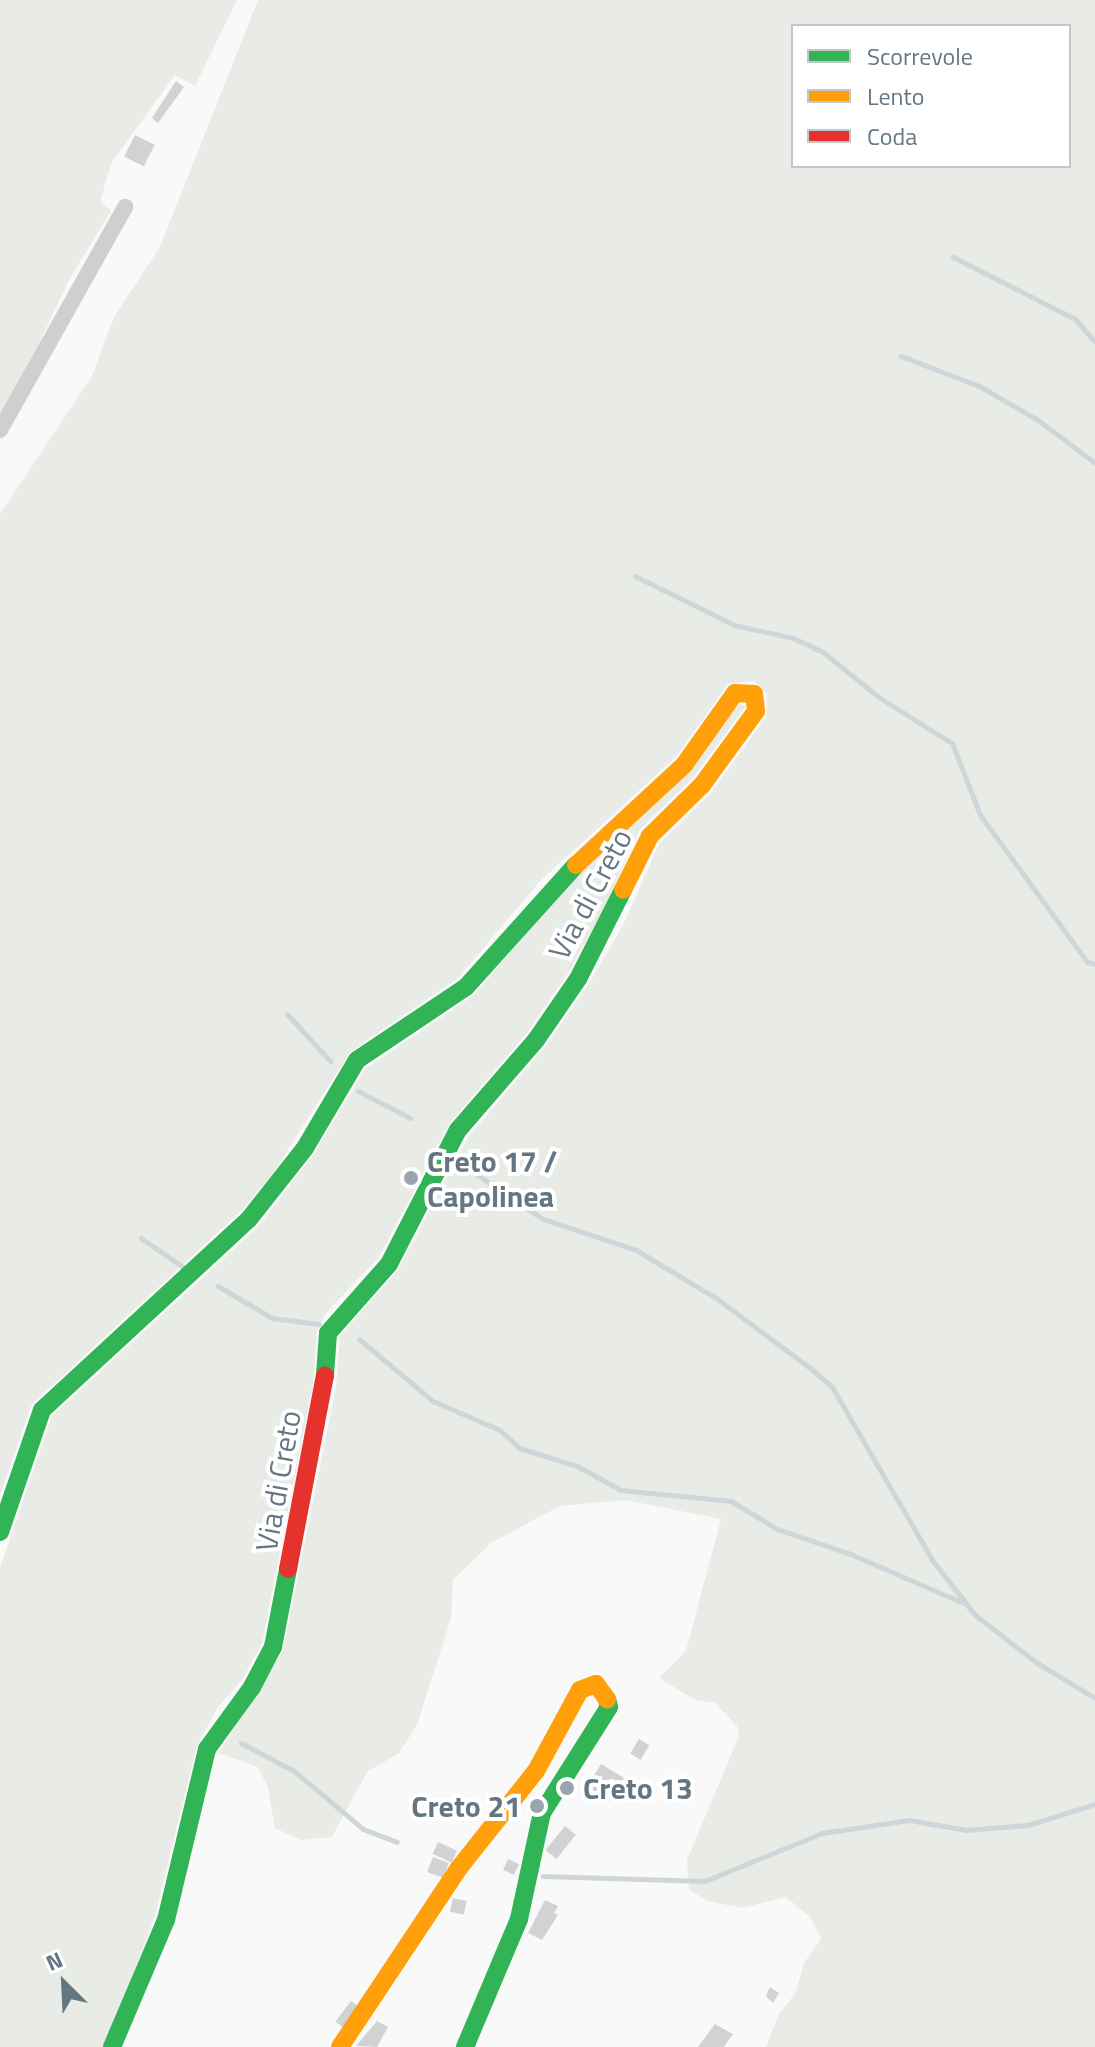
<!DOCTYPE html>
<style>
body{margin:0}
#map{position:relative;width:1095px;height:2047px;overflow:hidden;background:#f9f9f9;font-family:"Titillium Web",sans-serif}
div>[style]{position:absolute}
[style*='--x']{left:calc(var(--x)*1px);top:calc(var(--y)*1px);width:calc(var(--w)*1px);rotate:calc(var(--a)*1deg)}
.green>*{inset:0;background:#e8ebe6}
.stream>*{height:5px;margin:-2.5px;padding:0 2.5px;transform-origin:2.5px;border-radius:2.5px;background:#ced6d9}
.building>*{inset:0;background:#d0d2d3;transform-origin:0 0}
.street>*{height:16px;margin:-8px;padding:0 8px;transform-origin:8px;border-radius:8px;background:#cecfd0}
.fast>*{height:18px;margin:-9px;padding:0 9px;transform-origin:9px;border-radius:9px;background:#30b455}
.slow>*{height:18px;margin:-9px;padding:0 9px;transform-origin:9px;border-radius:9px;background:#ff9f0a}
.jam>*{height:18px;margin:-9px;padding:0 9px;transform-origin:9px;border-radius:9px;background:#e5322d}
.dots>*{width:22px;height:22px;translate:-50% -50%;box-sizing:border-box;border:4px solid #fff;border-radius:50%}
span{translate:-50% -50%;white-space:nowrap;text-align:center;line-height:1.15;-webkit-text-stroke:8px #fff;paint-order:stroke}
.street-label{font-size:30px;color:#657683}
.poi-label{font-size:30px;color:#657683;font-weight:700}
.left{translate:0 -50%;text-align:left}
.right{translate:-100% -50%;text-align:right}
.legend{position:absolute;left:791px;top:24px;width:280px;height:144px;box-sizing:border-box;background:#fff;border:2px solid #c1c8cd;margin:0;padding:10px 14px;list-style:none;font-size:24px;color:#657683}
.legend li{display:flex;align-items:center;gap:16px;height:40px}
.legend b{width:40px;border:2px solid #c1c8cd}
.north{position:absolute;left:24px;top:1943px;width:80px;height:80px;-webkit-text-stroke:6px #fff;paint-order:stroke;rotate:336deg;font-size:22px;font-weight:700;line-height:32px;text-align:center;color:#657683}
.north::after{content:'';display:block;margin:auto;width:28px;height:36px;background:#657683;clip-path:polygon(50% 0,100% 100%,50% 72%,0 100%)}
</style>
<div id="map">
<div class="green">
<div style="clip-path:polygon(0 0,237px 0,195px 86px,175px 75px,112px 162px,100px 201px,111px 211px,70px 278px,8px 409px,0 413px)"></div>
<div style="clip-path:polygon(evenodd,258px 0,1095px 0,1095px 2047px,766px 2047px,778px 2016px,796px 1992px,804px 1963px,821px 1939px,811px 1918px,786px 1897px,742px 1908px,708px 1901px,689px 1890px,687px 1860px,739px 1736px,737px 1726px,715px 1703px,695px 1700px,659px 1678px,686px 1651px,721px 1519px,626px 1500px,560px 1506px,491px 1543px,453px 1580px,451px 1618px,417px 1725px,399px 1753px,367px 1772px,332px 1837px,301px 1840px,275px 1828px,268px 1788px,258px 1767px,218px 1753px,283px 1651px,336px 1387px,340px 1336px,398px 1270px,468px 1137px,545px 1047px,588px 985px,624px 923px,659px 844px,711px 793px,766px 717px,767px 693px,754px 681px,728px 684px,676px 757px,541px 880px,458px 978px,350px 1052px,274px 1172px,241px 1211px,32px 1404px,0 1495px,0 514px,92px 376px,114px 317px,160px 247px,258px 0,793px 26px,1069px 26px,1069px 166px,793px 166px,793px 26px)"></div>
<div style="clip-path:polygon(740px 704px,746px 706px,693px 778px,640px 829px,602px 913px,568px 973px,527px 1033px,449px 1124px,379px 1257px,327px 1312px,317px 1330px,313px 1384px,262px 1643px,242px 1680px,218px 1707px,197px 1745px,155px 1916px,105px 2047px,0 2047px,0 1568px,52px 1416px,258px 1227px,314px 1154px,365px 1069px,474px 995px,558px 896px)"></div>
</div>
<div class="stream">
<div style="--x:953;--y:257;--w:137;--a:26.9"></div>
<div style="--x:1075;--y:319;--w:30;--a:49"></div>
<div style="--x:901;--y:356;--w:84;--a:21"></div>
<div style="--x:979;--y:386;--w:68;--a:30"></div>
<div style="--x:1038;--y:420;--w:71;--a:37"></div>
<div style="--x:635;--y:576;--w:110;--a:26.3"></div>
<div style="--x:734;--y:625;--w:60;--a:12.4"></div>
<div style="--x:793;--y:638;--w:33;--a:25"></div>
<div style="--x:823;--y:652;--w:73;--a:38.9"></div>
<div style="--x:880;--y:698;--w:85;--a:32"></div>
<div style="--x:952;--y:743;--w:77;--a:68.7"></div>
<div style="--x:980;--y:815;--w:182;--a:53.9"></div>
<div style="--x:1087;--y:962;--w:8;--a:14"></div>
<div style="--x:287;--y:1014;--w:64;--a:47.5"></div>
<div style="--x:358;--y:1091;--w:59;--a:27.4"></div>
<div style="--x:473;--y:1172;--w:84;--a:33.9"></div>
<div style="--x:543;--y:1219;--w:98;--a:18.4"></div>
<div style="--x:636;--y:1250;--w:93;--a:31"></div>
<div style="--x:716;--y:1298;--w:116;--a:36.6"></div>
<div style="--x:809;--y:1367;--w:30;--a:41"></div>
<div style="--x:832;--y:1387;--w:201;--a:59.9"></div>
<div style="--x:933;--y:1561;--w:68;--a:52.1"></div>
<div style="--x:975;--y:1615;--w:78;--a:37.7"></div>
<div style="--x:1037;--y:1663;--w:68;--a:31.1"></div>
<div style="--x:141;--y:1238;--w:51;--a:34.6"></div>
<div style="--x:218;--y:1286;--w:63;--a:30.7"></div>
<div style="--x:272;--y:1318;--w:47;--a:7.3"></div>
<div style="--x:359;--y:1339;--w:97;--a:40"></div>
<div style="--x:433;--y:1401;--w:73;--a:23.4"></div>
<div style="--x:500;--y:1430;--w:26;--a:43"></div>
<div style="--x:519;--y:1448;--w:61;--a:17.2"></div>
<div style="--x:577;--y:1466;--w:50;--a:28.6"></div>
<div style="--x:621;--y:1490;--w:111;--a:5.7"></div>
<div style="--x:731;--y:1501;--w:54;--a:31.3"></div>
<div style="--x:777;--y:1529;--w:75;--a:18.7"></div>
<div style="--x:848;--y:1553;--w:129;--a:23.4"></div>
<div style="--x:241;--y:1743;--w:60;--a:27.8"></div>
<div style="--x:294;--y:1771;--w:90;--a:40"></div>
<div style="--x:363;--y:1829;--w:36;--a:21"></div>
<div style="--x:543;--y:1876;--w:162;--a:1.8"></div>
<div style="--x:705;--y:1881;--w:126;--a:-22.3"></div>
<div style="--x:822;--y:1833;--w:88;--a:-8.5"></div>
<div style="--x:909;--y:1820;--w:58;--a:10"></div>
<div style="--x:966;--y:1830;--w:62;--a:-4.6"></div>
<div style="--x:1028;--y:1825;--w:70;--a:-17.4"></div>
</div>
<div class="building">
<div style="clip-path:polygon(176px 81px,184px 87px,158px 123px,152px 118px)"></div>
<div style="left:135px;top:135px;width:22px;height:24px;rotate:27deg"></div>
<div style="left:639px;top:1739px;width:12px;height:17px;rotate:31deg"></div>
<div style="left:601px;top:1764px;width:27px;height:27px;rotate:31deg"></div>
<div style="left:565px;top:1826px;width:14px;height:31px;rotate:39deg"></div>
<div style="left:438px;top:1842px;width:21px;height:13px;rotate:25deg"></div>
<div style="left:433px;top:1857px;width:17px;height:16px;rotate:21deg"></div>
<div style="left:508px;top:1859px;width:12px;height:12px;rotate:24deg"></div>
<div style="left:453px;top:1898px;width:14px;height:14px;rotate:12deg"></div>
<div style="clip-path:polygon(545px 1900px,558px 1906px,554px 1913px,558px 1915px,542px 1940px,528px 1933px)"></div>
<div style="clip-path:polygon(770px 1987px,779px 1993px,773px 2003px,766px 1996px)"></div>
<div style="left:351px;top:2001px;width:10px;height:26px;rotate:37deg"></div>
<div style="clip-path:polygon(377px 2021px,388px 2027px,377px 2047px,356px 2046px)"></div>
<div style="clip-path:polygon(715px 2024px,733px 2034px,724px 2047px,698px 2047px)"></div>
</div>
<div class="street">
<div style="--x:0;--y:430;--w:256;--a:-60.7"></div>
</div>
<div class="fast">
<div style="--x:325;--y:1375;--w:42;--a:-85.9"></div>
<div style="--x:328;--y:1333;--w:92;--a:-48.5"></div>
<div style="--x:389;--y:1264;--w:151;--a:-62.8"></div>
<div style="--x:458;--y:1130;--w:119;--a:-49.1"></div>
<div style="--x:536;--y:1040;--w:74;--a:-55.5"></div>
<div style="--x:578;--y:979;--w:100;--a:-63.2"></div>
<div style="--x:0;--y:1532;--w:129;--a:-71"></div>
<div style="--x:42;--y:1410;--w:282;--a:-42.7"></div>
<div style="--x:249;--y:1219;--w:90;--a:-51.7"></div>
<div style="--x:305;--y:1148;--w:102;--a:-59.4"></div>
<div style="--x:357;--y:1060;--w:131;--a:-33.8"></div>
<div style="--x:466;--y:987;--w:164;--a:-48"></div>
<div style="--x:112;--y:2047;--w:138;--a:-67"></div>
<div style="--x:166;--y:1920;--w:176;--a:-76.5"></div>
<div style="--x:207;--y:1749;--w:77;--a:-54"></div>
<div style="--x:252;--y:1687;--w:45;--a:-62.3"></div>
<div style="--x:273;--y:1647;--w:79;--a:-79.1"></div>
<div style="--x:465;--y:2047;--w:139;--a:-67.1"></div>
<div style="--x:519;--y:1919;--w:108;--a:-77.8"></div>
<div style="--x:542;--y:1813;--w:125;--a:-57.7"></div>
<div style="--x:609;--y:1707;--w:8;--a:-104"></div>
</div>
<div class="slow">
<div style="--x:576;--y:865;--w:147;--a:-42.8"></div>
<div style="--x:684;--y:765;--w:88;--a:-54.7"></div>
<div style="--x:735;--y:693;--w:19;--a:3"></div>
<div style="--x:754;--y:694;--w:17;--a:83"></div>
<div style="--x:756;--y:711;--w:92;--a:126.1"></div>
<div style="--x:702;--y:785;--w:73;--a:135.6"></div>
<div style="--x:650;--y:836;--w:60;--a:116.6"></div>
<div style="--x:340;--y:2047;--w:215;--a:-56.4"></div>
<div style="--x:459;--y:1868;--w:124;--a:-51.6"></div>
<div style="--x:536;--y:1771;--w:92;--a:-61.5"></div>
<div style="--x:580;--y:1690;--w:17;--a:-21"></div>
<div style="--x:596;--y:1684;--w:19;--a:54"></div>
</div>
<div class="jam">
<div style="--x:288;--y:1569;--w:197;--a:-79.2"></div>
</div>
<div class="dots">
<div style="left:411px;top:1178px;background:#99a4ac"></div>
<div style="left:567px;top:1788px;background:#99a4ac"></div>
<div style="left:537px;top:1806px;background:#99a4ac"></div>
</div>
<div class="street-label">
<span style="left:590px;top:894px;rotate:-62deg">Via di Creto</span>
<span style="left:278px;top:1481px;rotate:-80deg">Via di Creto</span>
</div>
<div class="poi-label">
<span class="left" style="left:427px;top:1178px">Creto 17 /<br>Capolinea</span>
<span class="left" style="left:583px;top:1788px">Creto 13</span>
<span class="right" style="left:521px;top:1806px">Creto 21</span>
</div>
<ul class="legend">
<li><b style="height:10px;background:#30b455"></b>Scorrevole</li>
<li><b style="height:10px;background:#ff9f0a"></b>Lento</li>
<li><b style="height:10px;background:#e5322d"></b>Coda</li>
</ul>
<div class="north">N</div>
</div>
